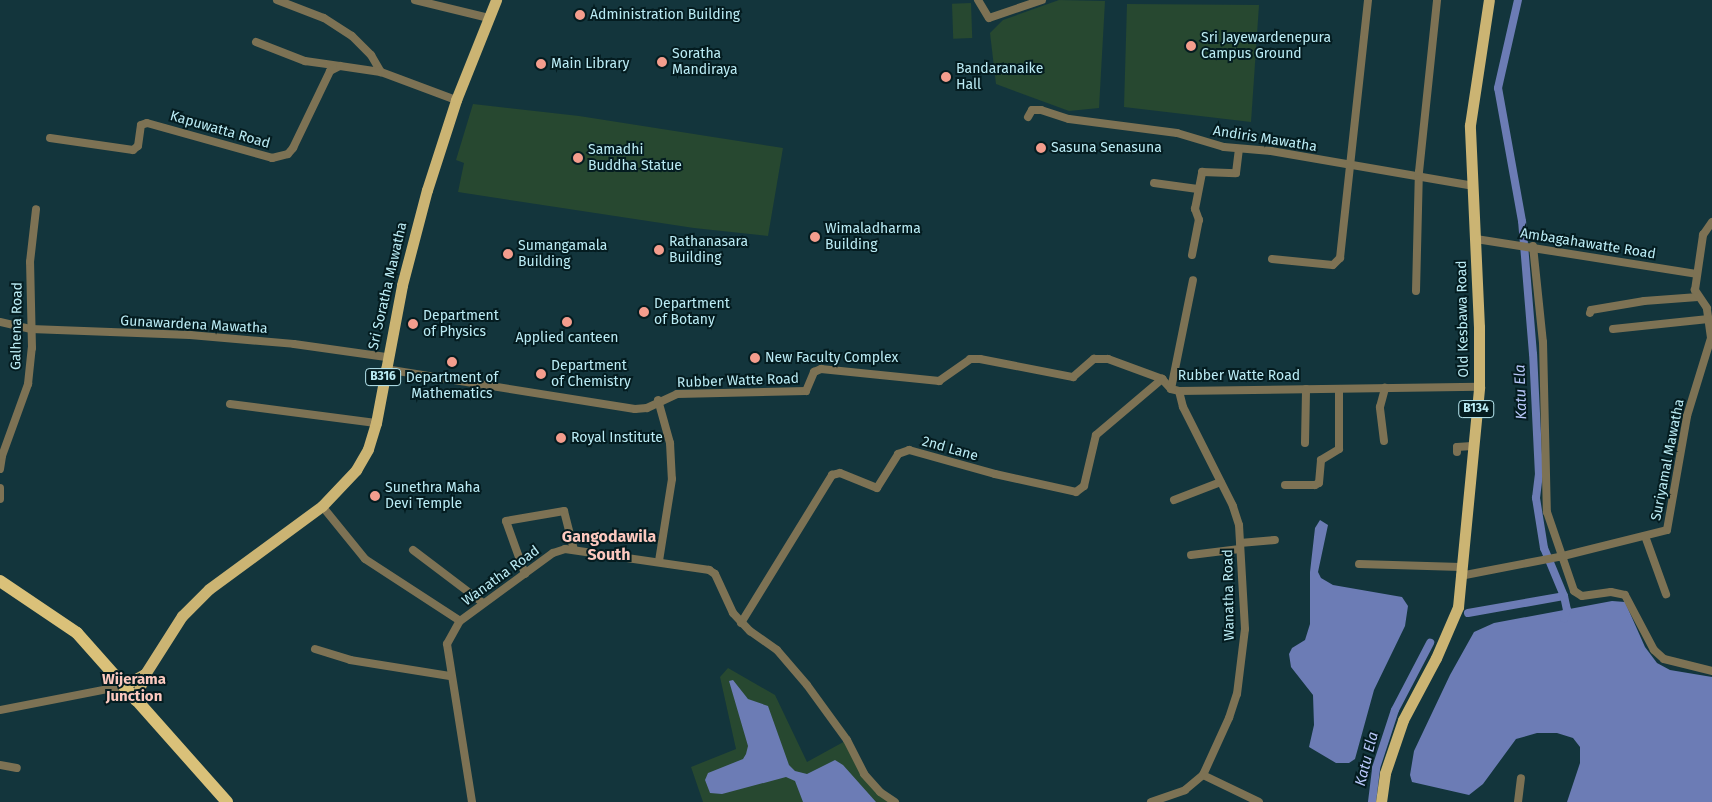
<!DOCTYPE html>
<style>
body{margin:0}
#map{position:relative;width:1712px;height:802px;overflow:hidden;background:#13353c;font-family:"Fira Sans",sans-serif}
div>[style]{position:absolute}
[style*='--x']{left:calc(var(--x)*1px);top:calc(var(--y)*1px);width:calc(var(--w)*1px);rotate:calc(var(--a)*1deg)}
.green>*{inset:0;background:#274830;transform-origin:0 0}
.water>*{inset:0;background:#6c7cb5}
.canal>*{height:8px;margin:-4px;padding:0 4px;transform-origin:4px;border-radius:4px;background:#6c7cb5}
.minor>*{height:8px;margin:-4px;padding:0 4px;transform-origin:4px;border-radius:4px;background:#7d7254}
.primary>*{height:11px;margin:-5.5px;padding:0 5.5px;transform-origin:5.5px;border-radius:5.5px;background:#cbb473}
.trunk>*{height:12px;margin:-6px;padding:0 6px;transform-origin:6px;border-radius:6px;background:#dac179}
.dots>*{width:14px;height:14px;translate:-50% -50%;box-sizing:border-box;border:2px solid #041c20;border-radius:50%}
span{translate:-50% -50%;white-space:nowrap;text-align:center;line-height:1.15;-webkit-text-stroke:4px #041c20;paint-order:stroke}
.shield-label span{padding:1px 4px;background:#041c20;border:1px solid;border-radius:4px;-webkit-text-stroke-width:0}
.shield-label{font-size:12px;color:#bbecf5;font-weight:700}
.poi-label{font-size:14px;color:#bbecf5}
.left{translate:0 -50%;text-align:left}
.street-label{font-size:14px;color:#bbecf5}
.water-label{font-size:15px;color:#b9c8fa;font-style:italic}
.neighbourhood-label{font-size:15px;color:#fcc9bf;font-weight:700}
.quarter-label{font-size:16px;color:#fcc9bf;font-weight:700}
</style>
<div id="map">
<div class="green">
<div style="clip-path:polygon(1059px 0,1105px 1px,1099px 108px,1069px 111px,996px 84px,990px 33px,1003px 20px)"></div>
<div style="left:971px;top:3px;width:35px;height:19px;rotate:88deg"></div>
<div style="clip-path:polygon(1127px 4px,1259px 5px,1251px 122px,1124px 107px)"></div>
<div style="clip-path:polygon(473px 104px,579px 116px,783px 148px,768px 236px,694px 228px,458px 192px,464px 163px,456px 160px)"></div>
<div style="clip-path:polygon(728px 668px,775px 695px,807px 762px,847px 740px,864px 774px,895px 802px,703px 802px,691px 767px,736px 749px,720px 677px)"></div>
</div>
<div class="water">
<div style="clip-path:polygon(1320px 520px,1328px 525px,1318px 572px,1321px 578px,1333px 585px,1402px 597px,1408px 606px,1405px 626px,1374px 690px,1355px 759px,1349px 763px,1336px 763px,1309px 747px,1314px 725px,1313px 695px,1291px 667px,1289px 654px,1292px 648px,1305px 640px,1310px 624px,1310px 572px,1315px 528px)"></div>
<div style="clip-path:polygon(1612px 601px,1625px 602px,1645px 647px,1657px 663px,1670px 670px,1712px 677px,1712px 802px,1567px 802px,1580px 763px,1580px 747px,1573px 738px,1557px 733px,1537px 733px,1516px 739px,1483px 784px,1469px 795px,1412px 782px,1410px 775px,1414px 751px,1450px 675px,1474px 632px,1494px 623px)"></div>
<div style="clip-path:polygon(733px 680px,748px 699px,768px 706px,789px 765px,795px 771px,807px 774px,835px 760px,843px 765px,876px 802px,803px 802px,795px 781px,786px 777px,722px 794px,710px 793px,705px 780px,708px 773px,743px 759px,746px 754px,748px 746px,729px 681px)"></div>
</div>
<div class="canal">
<div style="--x:1564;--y:596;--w:14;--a:78"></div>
<div style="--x:1567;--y:610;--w:9;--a:108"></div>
<div style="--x:1468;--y:613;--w:97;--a:-10"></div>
<div style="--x:1564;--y:596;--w:52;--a:-112.6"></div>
<div style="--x:1544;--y:548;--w:51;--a:-99.1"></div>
<div style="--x:1536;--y:498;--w:23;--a:-83"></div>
<div style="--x:1539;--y:475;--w:121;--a:-92.8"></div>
<div style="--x:1533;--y:354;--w:133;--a:-94.7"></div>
<div style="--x:1522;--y:221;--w:135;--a:-100.2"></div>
<div style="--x:1498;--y:88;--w:90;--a:-77.2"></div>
<div style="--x:1372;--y:802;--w:34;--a:-83"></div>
<div style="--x:1376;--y:768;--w:61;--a:-71.9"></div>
<div style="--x:1395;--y:710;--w:76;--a:-62.4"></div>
</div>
<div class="minor">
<div style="--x:277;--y:0;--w:50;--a:21"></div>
<div style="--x:324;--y:18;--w:33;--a:33"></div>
<div style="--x:352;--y:36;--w:27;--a:45"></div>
<div style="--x:371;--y:55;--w:20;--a:60"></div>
<div style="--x:381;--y:72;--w:80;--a:20.5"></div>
<div style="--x:415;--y:0;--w:76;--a:13.7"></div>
<div style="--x:978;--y:0;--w:21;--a:59"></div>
<div style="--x:989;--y:18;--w:56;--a:-18.8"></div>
<div style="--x:256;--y:42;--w:53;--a:21.2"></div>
<div style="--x:305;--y:61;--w:35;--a:8"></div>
<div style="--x:1028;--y:117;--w:8;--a:-60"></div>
<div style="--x:1032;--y:110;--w:9;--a:0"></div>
<div style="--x:1041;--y:110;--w:29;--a:18"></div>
<div style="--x:1069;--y:119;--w:109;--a:7.4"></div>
<div style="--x:1177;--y:133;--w:49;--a:16.6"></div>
<div style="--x:1224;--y:147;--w:47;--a:4.9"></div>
<div style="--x:1271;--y:151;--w:206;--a:9.8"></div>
<div style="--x:50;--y:138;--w:84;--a:8.2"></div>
<div style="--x:133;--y:150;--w:6;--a:-39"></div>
<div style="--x:138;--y:146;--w:21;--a:-82"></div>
<div style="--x:141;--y:125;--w:6;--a:-18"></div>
<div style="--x:147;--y:123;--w:130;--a:15.6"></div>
<div style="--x:272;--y:158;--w:16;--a:-14"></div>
<div style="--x:288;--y:154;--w:8;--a:-50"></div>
<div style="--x:293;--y:148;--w:85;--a:-64.3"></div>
<div style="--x:330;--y:71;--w:11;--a:-27"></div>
<div style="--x:340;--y:66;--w:41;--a:8.3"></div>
<div style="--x:1154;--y:183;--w:44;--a:7.8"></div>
<div style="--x:1476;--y:239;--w:223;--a:9"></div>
<div style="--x:1533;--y:246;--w:97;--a:84.1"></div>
<div style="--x:1543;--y:342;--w:170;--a:88.7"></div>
<div style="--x:1547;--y:512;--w:83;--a:71.1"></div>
<div style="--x:1574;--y:591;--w:9;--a:32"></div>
<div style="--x:1582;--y:596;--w:29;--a:-8"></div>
<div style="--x:1611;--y:592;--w:14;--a:12"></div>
<div style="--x:1625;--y:595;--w:62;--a:62.2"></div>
<div style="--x:1654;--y:650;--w:13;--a:42"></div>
<div style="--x:1664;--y:659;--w:49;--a:14"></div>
<div style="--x:1192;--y:255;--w:36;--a:-79"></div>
<div style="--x:1199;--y:220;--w:12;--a:-110"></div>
<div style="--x:1195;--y:209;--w:38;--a:-79"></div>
<div style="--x:1202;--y:172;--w:34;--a:2"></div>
<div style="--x:1236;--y:173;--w:24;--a:-83"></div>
<div style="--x:1272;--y:259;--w:61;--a:5.6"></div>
<div style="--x:1333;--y:265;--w:10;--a:-45"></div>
<div style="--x:1340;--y:258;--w:260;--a:-83.8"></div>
<div style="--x:1416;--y:291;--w:119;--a:-88.6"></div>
<div style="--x:1419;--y:172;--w:173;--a:-84"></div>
<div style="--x:1590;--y:313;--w:3;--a:-72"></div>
<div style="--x:1591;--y:310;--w:54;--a:-9.6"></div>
<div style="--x:1644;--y:301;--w:54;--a:-4.2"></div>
<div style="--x:0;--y:322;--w:32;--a:13"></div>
<div style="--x:31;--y:329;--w:159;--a:2.2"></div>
<div style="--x:190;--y:335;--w:104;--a:4.9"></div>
<div style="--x:294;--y:344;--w:93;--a:8"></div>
<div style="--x:1613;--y:329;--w:96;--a:-6"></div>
<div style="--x:385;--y:369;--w:253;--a:9.1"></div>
<div style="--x:635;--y:409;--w:12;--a:-5"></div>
<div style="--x:647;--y:408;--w:33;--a:-25"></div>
<div style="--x:677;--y:394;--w:129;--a:-1.3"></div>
<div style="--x:806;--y:391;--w:21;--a:-67"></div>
<div style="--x:814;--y:372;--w:8;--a:-23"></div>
<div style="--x:821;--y:369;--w:119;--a:5.8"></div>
<div style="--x:939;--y:381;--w:38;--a:-35"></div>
<div style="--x:970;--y:359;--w:10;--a:0"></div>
<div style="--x:980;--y:359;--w:95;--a:11"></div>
<div style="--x:1073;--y:377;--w:28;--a:-41"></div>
<div style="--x:1094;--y:359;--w:14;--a:0"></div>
<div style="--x:1108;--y:359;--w:58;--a:20.3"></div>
<div style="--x:1162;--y:379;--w:13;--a:48"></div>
<div style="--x:1171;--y:389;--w:8;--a:14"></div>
<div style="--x:1179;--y:391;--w:300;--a:-0.8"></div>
<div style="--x:1171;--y:389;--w:111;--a:-78.6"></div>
<div style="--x:658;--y:400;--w:45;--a:74.4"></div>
<div style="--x:670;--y:443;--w:36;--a:87"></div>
<div style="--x:672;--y:479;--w:83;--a:99"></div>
<div style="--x:230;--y:404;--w:147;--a:7.4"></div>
<div style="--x:1384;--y:441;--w:34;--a:-97"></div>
<div style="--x:1380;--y:407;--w:20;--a:-75"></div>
<div style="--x:1305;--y:443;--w:54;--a:-88.9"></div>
<div style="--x:1457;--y:452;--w:5;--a:-90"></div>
<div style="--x:1457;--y:447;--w:15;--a:-4"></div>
<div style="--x:0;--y:469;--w:13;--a:-81"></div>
<div style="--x:2;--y:456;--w:77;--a:-70.1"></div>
<div style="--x:28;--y:384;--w:36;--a:-84"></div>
<div style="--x:32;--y:348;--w:86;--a:-91.3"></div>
<div style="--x:30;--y:262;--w:53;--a:-83.5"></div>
<div style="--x:1285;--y:485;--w:30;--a:0"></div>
<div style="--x:1315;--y:485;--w:4;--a:-27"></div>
<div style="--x:1319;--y:483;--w:23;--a:-85"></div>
<div style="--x:1321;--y:460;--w:21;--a:-31"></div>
<div style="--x:1339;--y:449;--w:60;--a:-90"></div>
<div style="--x:0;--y:488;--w:11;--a:90"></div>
<div style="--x:1174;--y:500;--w:50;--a:-21"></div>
<div style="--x:322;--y:506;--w:68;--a:50.9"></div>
<div style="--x:365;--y:559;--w:113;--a:33.1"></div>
<div style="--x:1645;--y:536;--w:62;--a:70.1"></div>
<div style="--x:1240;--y:543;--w:35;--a:-5"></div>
<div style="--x:413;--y:550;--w:88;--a:37.1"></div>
<div style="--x:1191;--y:555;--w:49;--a:-7"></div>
<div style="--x:1359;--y:564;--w:102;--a:1.7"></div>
<div style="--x:525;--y:574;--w:56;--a:-109.7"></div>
<div style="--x:506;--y:521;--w:59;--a:-9.8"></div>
<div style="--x:564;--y:511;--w:40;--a:75.6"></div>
<div style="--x:1460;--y:576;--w:101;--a:-10.9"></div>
<div style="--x:1559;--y:557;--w:111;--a:-14"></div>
<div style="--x:1667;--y:530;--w:116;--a:-80"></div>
<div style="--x:1687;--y:416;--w:82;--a:-72.9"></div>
<div style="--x:1711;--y:338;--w:30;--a:-98"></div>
<div style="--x:1707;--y:308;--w:22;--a:-124"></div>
<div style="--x:1695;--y:290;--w:56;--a:-81.7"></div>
<div style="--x:1703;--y:235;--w:16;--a:-55"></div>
<div style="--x:741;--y:623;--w:174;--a:-58.4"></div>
<div style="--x:832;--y:475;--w:8;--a:-14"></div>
<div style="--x:840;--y:473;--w:40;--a:22"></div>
<div style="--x:877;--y:488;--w:40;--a:-58"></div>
<div style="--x:898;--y:454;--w:12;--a:-20"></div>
<div style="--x:909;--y:450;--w:89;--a:15.6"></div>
<div style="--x:995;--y:474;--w:83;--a:12.5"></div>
<div style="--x:1076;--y:492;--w:10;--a:-37"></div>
<div style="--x:1084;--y:486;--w:52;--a:-76.8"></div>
<div style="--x:1096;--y:435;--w:87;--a:-40.3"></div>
<div style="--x:315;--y:649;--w:37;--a:17"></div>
<div style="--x:350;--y:660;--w:101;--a:9.1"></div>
<div style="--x:0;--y:710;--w:125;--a:-11"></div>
<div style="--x:0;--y:765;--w:17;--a:10"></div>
<div style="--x:1203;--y:775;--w:62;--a:25.7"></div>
<div style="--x:472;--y:802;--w:160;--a:-99"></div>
<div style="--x:447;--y:644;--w:26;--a:-61"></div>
<div style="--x:460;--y:621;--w:115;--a:-36.2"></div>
<div style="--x:553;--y:553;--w:13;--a:-18"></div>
<div style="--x:565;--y:549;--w:146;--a:8.3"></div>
<div style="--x:709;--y:570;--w:7;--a:34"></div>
<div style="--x:715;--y:574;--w:43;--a:65.2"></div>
<div style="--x:733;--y:613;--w:25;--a:47"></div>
<div style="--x:750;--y:631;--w:33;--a:35"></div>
<div style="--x:777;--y:650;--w:46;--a:49.4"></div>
<div style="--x:807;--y:685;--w:68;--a:54"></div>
<div style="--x:847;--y:740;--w:38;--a:63"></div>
<div style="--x:864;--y:774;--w:24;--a:48"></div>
<div style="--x:880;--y:792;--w:18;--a:34"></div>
<div style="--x:1151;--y:802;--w:36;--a:-19"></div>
<div style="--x:1185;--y:790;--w:23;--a:-40"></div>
<div style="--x:1203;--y:775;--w:63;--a:-65.5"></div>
<div style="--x:1229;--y:718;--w:25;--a:-72"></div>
<div style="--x:1237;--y:694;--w:65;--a:-83"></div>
<div style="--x:1245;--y:629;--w:104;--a:-93.3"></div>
<div style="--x:1239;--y:525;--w:20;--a:-108"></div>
<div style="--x:1233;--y:506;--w:111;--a:-116.8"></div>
<div style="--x:1183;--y:407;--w:16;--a:-104"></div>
<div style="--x:1518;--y:802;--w:24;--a:-83"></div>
</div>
<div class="primary">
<div style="--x:123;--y:686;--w:25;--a:-29"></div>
<div style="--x:135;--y:700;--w:28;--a:-69"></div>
<div style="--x:145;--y:674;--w:69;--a:-57.5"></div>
<div style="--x:182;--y:616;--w:38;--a:-45"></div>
<div style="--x:209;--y:589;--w:140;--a:-36.3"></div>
<div style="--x:322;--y:506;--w:50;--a:-46.6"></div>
<div style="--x:356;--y:470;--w:24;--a:-60"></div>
<div style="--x:368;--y:449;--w:27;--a:-73"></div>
<div style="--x:376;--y:423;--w:140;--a:-79.3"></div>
<div style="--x:402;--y:285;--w:98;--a:-75.3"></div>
<div style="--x:427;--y:190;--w:95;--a:-72.1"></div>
<div style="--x:456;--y:100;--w:108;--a:-68.2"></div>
<div style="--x:1381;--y:802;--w:29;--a:-82"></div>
<div style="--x:1385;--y:773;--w:56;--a:-71.2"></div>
<div style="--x:1403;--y:720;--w:70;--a:-62"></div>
<div style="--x:1436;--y:658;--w:56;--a:-66.7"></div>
<div style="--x:1458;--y:607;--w:221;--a:-84.5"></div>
<div style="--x:1479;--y:387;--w:60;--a:-90"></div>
<div style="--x:1479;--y:327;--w:202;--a:-92.6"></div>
<div style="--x:1470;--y:125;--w:126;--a:-81.4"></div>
</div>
<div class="trunk">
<div style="--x:0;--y:581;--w:93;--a:34"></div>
<div style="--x:77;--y:633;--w:226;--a:48.4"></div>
</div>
<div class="dots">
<div style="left:580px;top:15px;background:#f49d8d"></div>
<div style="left:1191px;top:46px;background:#f49d8d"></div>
<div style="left:662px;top:62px;background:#f49d8d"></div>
<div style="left:541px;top:64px;background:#f49d8d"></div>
<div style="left:946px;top:77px;background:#f49d8d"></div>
<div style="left:1041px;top:148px;background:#f49d8d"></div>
<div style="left:578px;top:158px;background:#f49d8d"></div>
<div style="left:815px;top:237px;background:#f49d8d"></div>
<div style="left:659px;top:250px;background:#f49d8d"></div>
<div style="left:508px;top:254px;background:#f49d8d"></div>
<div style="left:644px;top:312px;background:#f49d8d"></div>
<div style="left:567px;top:322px;background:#f49d8d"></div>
<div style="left:413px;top:324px;background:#f49d8d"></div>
<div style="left:755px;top:358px;background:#f49d8d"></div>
<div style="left:452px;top:362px;background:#f49d8d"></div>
<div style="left:541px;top:374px;background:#f49d8d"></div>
<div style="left:561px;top:438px;background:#f49d8d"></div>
<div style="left:375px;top:496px;background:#f49d8d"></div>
</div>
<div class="shield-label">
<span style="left:383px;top:377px">B316</span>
<span style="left:1476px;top:409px">B134</span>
</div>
<div class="poi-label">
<span class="left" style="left:590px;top:15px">Administration Building</span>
<span class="left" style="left:1201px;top:46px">Sri Jayewardenepura<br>Campus Ground</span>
<span class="left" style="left:672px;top:62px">Soratha<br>Mandiraya</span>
<span class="left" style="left:551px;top:64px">Main Library</span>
<span class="left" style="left:956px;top:77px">Bandaranaike<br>Hall</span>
<span class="left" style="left:1051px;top:148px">Sasuna Senasuna</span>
<span class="left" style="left:588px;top:158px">Samadhi<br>Buddha Statue</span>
<span class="left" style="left:825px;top:237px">Wimaladharma<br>Building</span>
<span class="left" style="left:669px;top:250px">Rathanasara<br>Building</span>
<span class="left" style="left:518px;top:254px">Sumangamala<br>Building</span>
<span class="left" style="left:654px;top:312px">Department<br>of Botany</span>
<span class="left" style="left:423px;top:324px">Department<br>of Physics</span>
<span style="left:567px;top:338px">Applied canteen</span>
<span class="left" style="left:765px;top:358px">New Faculty Complex</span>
<span class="left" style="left:551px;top:374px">Department<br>of Chemistry</span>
<span style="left:452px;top:386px">Department of<br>Mathematics</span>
<span class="left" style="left:571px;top:438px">Royal Institute</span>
<span class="left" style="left:385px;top:496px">Sunethra Maha<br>Devi Temple</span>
</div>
<div class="street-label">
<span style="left:220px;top:130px;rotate:16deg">Kapuwatta Road</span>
<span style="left:1265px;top:139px;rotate:9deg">Andiris Mawatha</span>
<span style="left:1588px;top:244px;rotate:9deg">Ambagahawatte Road</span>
<span style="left:388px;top:286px;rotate:-77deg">Sri Soratha Mawatha</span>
<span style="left:1463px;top:319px;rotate:-91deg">Old Kesbawa Road</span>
<span style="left:194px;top:325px;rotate:3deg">Gunawardena Mawatha</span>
<span style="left:17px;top:326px;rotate:-89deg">Galhena Road</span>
<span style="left:1239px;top:376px">Rubber Watte Road</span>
<span style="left:738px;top:381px;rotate:-2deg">Rubber Watte Road</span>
<span style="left:950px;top:449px;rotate:16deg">2nd Lane</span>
<span style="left:1668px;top:460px;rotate:-79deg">Suriyamal Mawatha</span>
<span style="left:501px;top:576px;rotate:-36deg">Wanatha Road</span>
<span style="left:1229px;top:595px;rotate:-91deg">Wanatha Road</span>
</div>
<div class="water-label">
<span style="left:1521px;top:392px;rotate:-92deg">Katu Ela</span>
<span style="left:1367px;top:759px;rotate:-76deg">Katu Ela</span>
</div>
<div class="neighbourhood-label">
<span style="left:134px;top:688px">Wijerama<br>Junction</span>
</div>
<div class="quarter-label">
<span style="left:609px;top:546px">Gangodawila<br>South</span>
</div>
</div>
